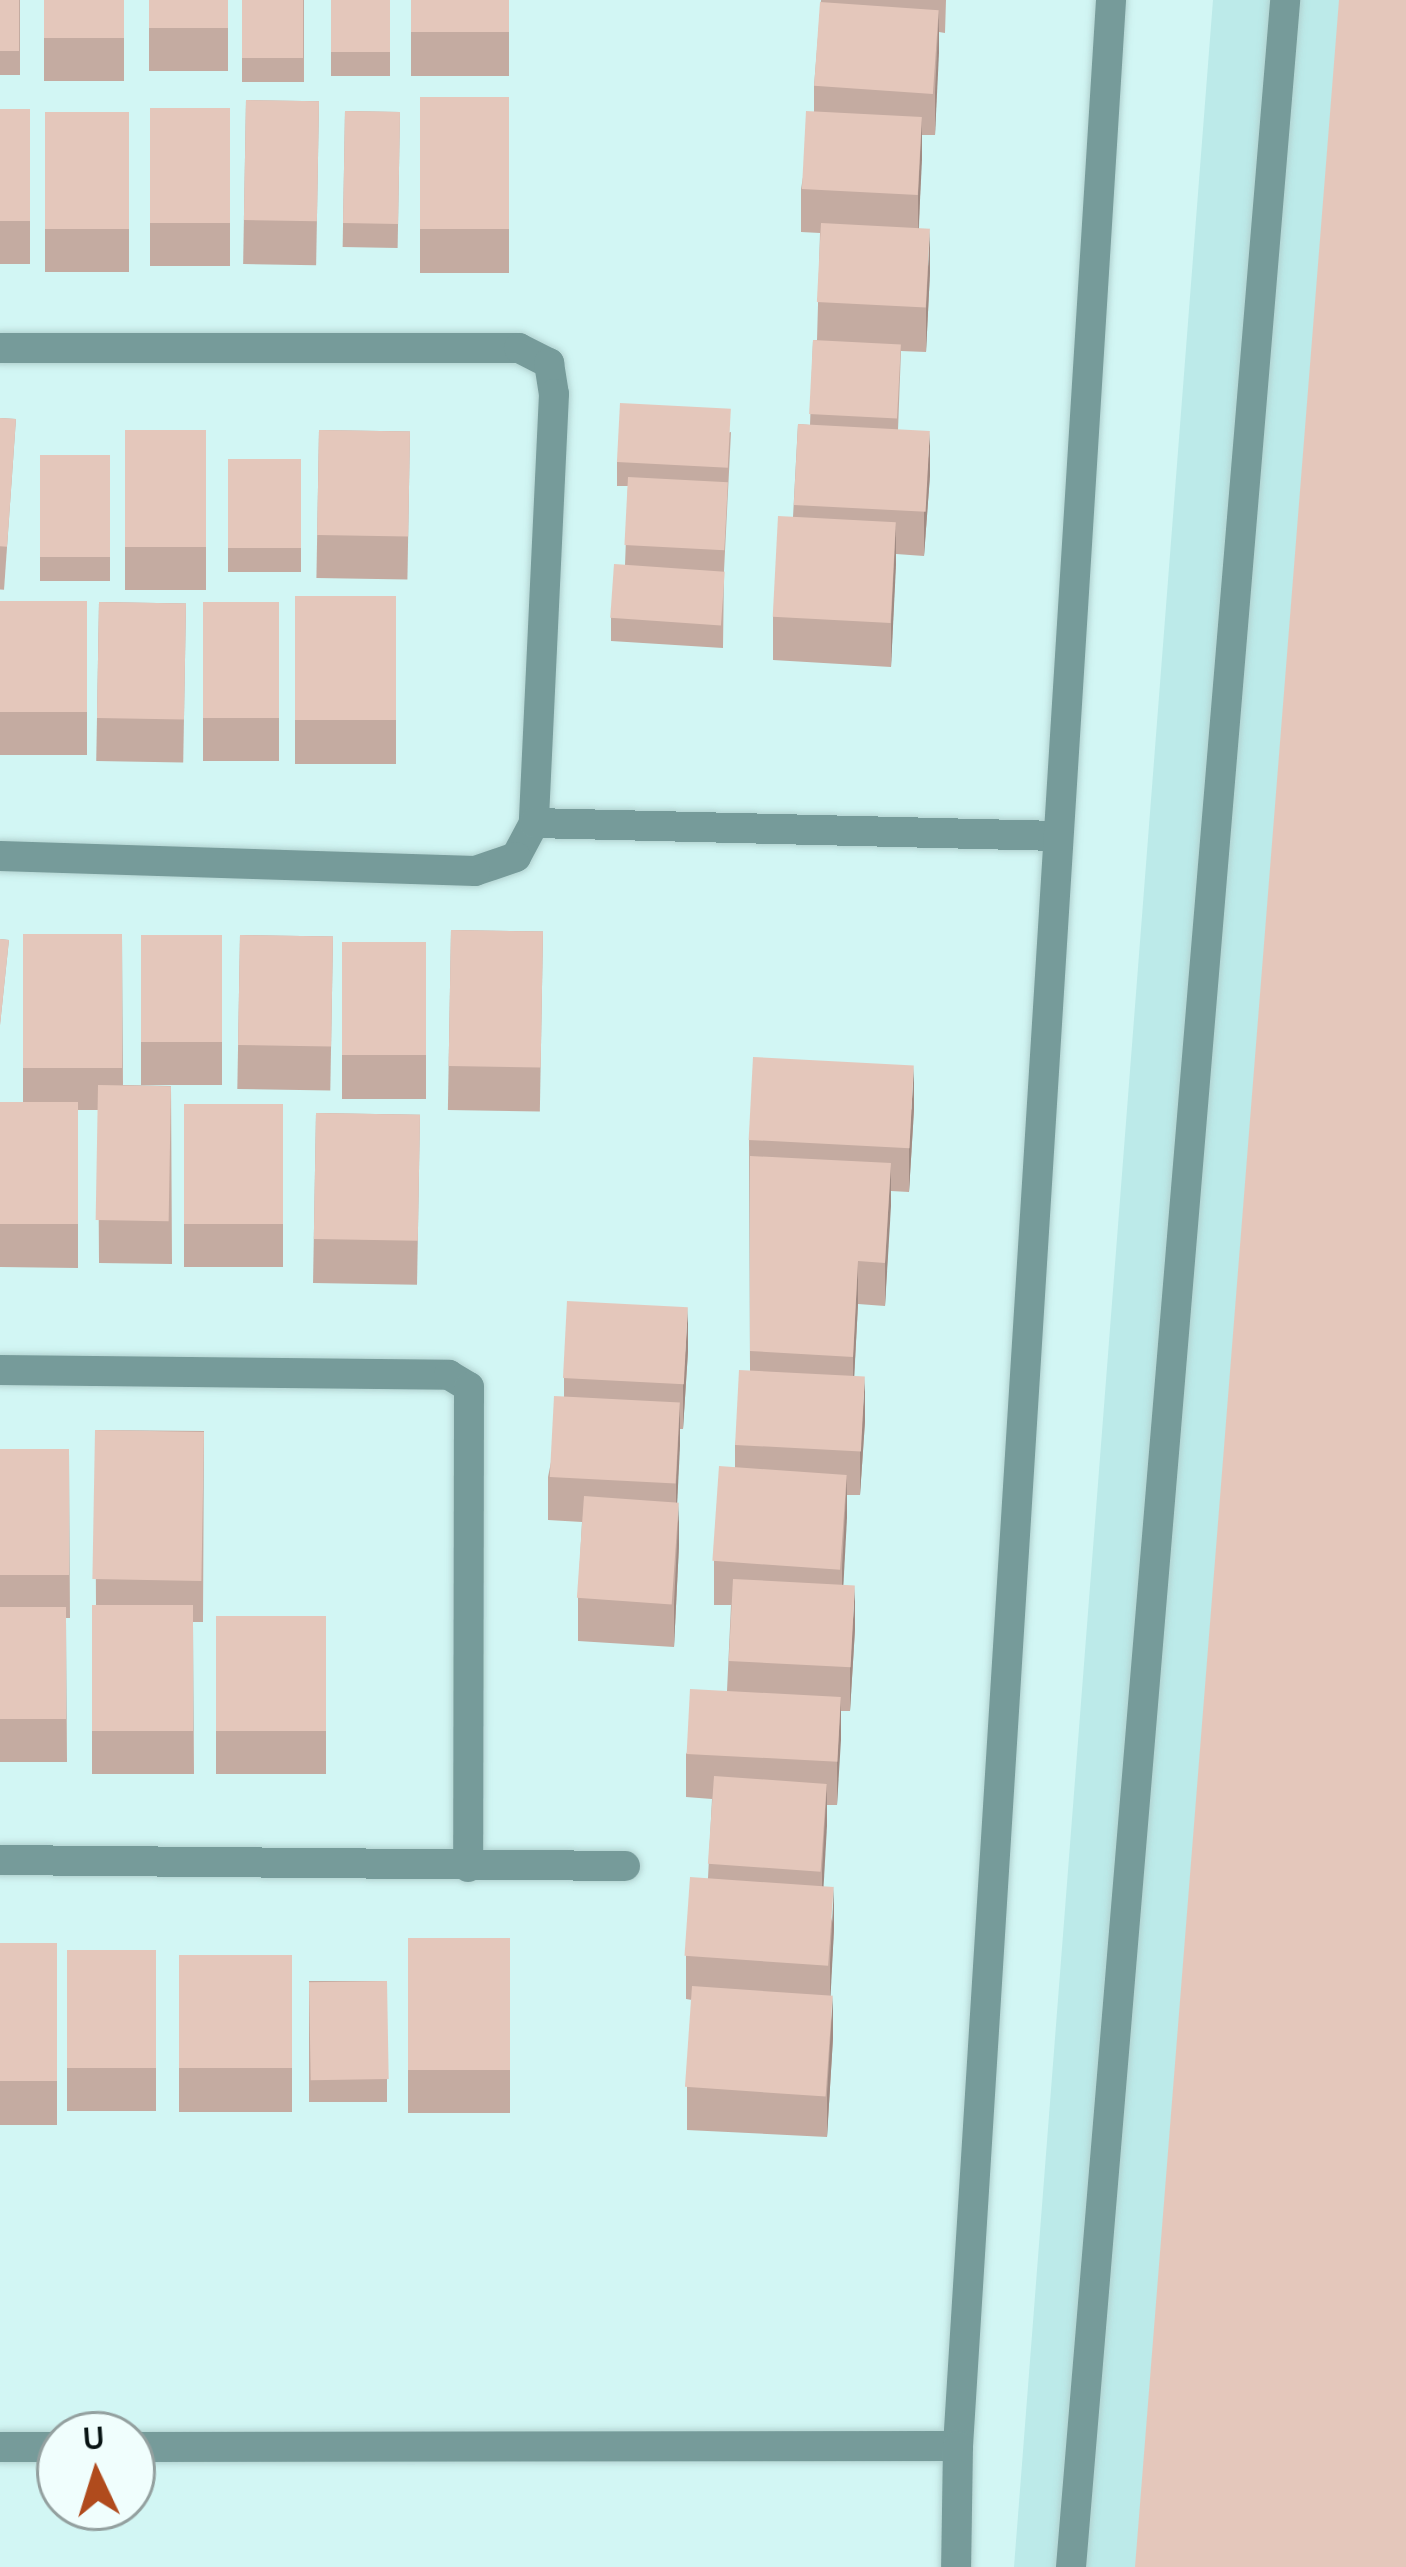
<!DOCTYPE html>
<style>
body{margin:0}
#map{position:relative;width:1406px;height:2567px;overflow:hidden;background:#d2f6f4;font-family:Karla,sans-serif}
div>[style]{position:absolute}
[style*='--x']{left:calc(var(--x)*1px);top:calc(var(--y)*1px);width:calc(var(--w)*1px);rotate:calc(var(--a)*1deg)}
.built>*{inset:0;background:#bceae9}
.roads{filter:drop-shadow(0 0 3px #b2d2d0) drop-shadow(0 0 3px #b2d2d0)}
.minor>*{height:30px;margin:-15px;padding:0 15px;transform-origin:15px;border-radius:15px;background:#769b9a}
.wall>*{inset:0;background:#c4aba1;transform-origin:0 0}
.shaded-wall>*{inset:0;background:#a08b83}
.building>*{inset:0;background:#e4c7bb;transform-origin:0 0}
span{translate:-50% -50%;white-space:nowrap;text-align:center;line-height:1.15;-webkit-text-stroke:9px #f0fefd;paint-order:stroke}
.north{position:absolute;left:36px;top:2411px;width:120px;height:120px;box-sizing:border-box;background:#f0fefd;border:3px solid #93a09f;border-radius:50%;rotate:356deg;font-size:33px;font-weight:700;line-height:48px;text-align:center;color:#071313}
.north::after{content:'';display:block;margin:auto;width:42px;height:54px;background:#b04b1d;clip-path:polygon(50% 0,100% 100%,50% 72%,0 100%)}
</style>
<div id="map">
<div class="built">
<div style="clip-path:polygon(1213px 0,1406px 0,1406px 2567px,1014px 2567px)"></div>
</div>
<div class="roads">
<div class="minor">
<div style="--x:0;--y:348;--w:519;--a:0"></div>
<div style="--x:519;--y:348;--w:34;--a:27"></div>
<div style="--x:549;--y:363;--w:31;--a:81"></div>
<div style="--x:554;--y:394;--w:429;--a:92.7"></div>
<div style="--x:534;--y:823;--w:38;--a:118"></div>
<div style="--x:516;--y:857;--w:43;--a:161.1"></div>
<div style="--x:475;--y:871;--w:475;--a:-178.2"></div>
<div style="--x:534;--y:823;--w:524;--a:1.42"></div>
<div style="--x:0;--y:1370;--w:449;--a:0.6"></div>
<div style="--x:449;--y:1375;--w:23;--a:31"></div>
<div style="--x:469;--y:1387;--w:480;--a:90.1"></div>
<div style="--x:0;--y:1860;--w:625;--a:0.55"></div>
<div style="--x:958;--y:2446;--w:2451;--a:-86.42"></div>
<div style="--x:0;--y:2447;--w:60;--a:0"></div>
<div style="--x:132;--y:2447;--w:826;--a:-0.07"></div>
<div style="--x:958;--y:2446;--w:121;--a:90.9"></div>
<div style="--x:1071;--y:2567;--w:2576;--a:-85.23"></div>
</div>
</div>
<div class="wall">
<div style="left:0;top:0;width:20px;height:75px"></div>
<div style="left:44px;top:0;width:80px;height:81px"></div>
<div style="left:149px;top:0;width:79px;height:71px"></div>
<div style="left:242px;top:0;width:62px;height:82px"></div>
<div style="left:331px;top:0;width:59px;height:76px"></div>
<div style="left:411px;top:0;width:98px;height:76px"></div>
<div style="clip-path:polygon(821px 0,946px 0,945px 33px,939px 32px,935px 135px,922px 135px,919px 228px,930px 272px,926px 352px,901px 351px,898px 430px,930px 475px,924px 556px,896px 554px,891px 667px,773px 660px,773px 617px,793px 517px,798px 424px,810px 425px,813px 340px,817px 340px,820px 233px,801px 232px,801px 189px,814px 111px,814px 86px)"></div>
<div style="left:509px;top:97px;width:176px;height:89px;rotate:90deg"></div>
<div style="left:246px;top:100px;width:73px;height:164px;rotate:1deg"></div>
<div style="left:150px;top:108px;width:80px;height:158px"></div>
<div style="left:0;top:109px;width:30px;height:155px"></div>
<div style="left:345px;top:111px;width:55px;height:136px;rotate:1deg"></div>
<div style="left:129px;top:112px;width:160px;height:84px;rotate:90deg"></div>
<div style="left:0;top:418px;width:16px;height:171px;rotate:4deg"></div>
<div style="left:125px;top:430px;width:81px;height:160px"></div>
<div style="left:319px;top:430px;width:91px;height:148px;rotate:1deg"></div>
<div style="clip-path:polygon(731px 432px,724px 571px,723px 648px,611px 641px,611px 618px,625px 565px,628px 486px,617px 486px,617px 462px)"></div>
<div style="left:40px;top:455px;width:70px;height:126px"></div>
<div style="left:228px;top:459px;width:73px;height:113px"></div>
<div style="left:295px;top:596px;width:101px;height:168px"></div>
<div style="left:87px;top:601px;width:154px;height:87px;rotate:90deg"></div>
<div style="left:99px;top:602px;width:87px;height:159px;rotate:1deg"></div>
<div style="left:203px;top:602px;width:76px;height:159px"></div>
<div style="left:451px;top:930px;width:92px;height:180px;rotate:1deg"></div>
<div style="clip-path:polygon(23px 934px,122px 934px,123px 1085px,171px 1086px,172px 1264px,99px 1263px,98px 1110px,78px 1110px,78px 1268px,0 1267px,0 1102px,23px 1102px)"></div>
<div style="left:141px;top:935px;width:81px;height:150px"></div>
<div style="left:240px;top:935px;width:93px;height:154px;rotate:1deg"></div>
<div style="left:0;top:939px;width:9px;height:160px;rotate:6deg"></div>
<div style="left:342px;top:942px;width:84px;height:157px"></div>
<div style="left:184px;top:1104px;width:99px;height:163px"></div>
<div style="clip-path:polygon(914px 1109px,909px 1192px,891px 1191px,885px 1306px,858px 1304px,854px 1377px,865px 1421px,860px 1495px,847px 1495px,843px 1585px,855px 1629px,850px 1711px,841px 1711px,837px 1805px,827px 1805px,823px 1885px,834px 1929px,830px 1994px,833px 2038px,827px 2137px,687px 2130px,687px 2087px,692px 2000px,686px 1999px,686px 1956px,708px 1878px,712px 1799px,686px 1797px,686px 1754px,727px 1691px,731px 1605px,714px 1605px,714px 1561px,735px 1467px,735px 1445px,750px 1371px,749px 1140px)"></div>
<div style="left:316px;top:1113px;width:104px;height:170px;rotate:1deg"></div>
<div style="clip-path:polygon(688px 1351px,683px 1429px,680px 1429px,677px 1502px,679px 1545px,674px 1647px,578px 1641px,578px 1598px,582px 1522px,548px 1520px,548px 1477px,564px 1397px,564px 1378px)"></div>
<div style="clip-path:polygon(95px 1430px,204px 1431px,203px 1622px,193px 1622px,194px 1774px,92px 1774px,92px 1605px,96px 1605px)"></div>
<div style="clip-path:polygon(0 1449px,69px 1449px,70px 1618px,66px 1618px,67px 1762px,0 1762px)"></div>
<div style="left:216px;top:1616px;width:110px;height:158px"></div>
<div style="left:408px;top:1938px;width:102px;height:175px"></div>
<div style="left:0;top:1943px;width:57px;height:182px"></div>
<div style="left:156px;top:1950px;width:161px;height:89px;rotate:90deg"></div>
<div style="left:292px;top:1955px;width:157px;height:113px;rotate:90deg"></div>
<div style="left:387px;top:1981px;width:121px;height:78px;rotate:90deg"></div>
</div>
<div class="shaded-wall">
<div style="clip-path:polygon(939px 10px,939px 53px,935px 135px,935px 92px)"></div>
<div style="clip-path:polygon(922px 117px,922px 160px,918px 240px,918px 196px)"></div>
<div style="clip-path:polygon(930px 228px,930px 272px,926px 352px,926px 309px)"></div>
<div style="clip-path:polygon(930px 432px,930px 475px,924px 556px,924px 513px)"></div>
<div style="clip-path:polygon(896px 522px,896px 565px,891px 667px,891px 624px)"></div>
<div style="clip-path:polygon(914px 1066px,914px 1109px,909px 1192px,909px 1149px)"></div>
<div style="clip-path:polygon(891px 1163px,891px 1206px,885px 1306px,885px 1263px)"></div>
<div style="clip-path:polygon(858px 1261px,858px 1304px,853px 1400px,853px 1357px)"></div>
<div style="clip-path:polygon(688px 1308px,688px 1351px,683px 1429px,683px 1386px)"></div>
<div style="clip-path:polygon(865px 1377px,865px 1421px,860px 1495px,860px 1452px)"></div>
<div style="clip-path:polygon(680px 1403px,680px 1446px,676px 1527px,676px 1484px)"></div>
<div style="clip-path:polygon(847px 1475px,847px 1518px,842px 1611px,842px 1568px)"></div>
<div style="clip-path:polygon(679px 1502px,679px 1545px,674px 1647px,674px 1604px)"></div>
<div style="clip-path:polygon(855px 1586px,855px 1629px,850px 1711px,850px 1668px)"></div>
<div style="clip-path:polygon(841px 1697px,841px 1740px,837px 1805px,837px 1762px)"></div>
<div style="clip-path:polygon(827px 1783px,827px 1826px,822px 1914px,822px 1871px)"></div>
<div style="clip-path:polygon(834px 1886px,834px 1929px,830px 2007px,830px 1963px)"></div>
<div style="clip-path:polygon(833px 1995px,833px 2038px,827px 2137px,827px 2094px)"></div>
</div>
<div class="building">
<div style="left:0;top:0;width:19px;height:51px"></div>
<div style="left:44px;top:0;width:80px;height:38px"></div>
<div style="left:149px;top:0;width:79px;height:28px"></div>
<div style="left:242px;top:0;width:61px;height:58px"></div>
<div style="left:331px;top:0;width:59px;height:52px"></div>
<div style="left:411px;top:0;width:98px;height:32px"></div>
<div style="clip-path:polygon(1339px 0,1406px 0,1406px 2567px,1135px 2567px)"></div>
<div style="left:820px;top:2px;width:119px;height:84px;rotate:4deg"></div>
<div style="left:509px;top:97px;width:132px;height:89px;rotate:90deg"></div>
<div style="left:246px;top:100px;width:73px;height:120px;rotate:1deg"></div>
<div style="left:150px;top:108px;width:80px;height:115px"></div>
<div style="left:0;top:109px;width:30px;height:112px"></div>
<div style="left:345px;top:111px;width:55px;height:112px;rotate:1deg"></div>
<div style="left:806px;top:111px;width:116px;height:78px;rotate:3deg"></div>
<div style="left:129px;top:112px;width:117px;height:84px;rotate:90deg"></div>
<div style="left:821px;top:223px;width:109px;height:79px;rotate:3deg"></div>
<div style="left:813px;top:340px;width:88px;height:74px;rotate:3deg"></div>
<div style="left:620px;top:403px;width:111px;height:59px;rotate:3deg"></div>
<div style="left:0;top:418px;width:16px;height:128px;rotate:4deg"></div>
<div style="left:798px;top:424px;width:132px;height:81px;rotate:3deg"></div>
<div style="left:125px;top:430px;width:81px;height:117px"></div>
<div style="left:319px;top:430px;width:91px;height:105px;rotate:1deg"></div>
<div style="left:40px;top:455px;width:70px;height:102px"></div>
<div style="left:228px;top:459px;width:73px;height:89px"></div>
<div style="left:628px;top:477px;width:100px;height:68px;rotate:3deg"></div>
<div style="left:778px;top:516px;width:118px;height:101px;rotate:3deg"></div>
<div style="left:614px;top:564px;width:111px;height:54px;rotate:4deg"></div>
<div style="left:295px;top:596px;width:101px;height:124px"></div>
<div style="left:87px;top:601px;width:111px;height:87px;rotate:90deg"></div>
<div style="left:99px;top:602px;width:87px;height:116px;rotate:1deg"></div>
<div style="left:203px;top:602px;width:76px;height:116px"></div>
<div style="left:451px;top:930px;width:92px;height:136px;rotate:1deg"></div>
<div style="left:23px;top:934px;width:99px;height:134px"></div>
<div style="left:141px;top:935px;width:81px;height:107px"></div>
<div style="left:240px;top:935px;width:93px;height:110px;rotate:1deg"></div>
<div style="left:0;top:939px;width:9px;height:117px;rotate:6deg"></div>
<div style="left:342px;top:942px;width:84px;height:113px"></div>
<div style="left:753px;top:1057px;width:161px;height:83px;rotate:3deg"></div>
<div style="left:98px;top:1085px;width:73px;height:135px;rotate:1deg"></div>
<div style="left:0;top:1102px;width:78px;height:122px"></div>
<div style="left:184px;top:1104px;width:99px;height:120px"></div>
<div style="left:316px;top:1113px;width:104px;height:126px;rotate:1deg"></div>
<div style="clip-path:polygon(750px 1156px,891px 1163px,885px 1263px,858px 1261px,853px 1357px,750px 1351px)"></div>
<div style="left:567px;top:1301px;width:121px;height:77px;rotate:3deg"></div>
<div style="left:739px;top:1370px;width:126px;height:75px;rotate:3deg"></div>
<div style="left:554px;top:1396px;width:126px;height:81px;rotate:3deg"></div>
<div style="left:95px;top:1430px;width:109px;height:149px;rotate:1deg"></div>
<div style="left:0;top:1449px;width:69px;height:126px"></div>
<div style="left:719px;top:1466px;width:128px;height:95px;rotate:4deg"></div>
<div style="left:584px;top:1496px;width:95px;height:102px;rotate:4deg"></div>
<div style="left:733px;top:1579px;width:122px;height:82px;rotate:3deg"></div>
<div style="left:92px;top:1605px;width:101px;height:126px"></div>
<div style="left:0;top:1607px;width:66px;height:112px"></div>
<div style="left:216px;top:1616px;width:110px;height:115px"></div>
<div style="left:690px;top:1689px;width:151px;height:65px;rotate:3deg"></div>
<div style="left:714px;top:1776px;width:113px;height:88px;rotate:4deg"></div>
<div style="left:690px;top:1877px;width:144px;height:79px;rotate:4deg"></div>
<div style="left:408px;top:1938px;width:102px;height:132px"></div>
<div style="left:0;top:1943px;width:57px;height:138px"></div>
<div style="left:156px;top:1950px;width:118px;height:89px;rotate:90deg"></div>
<div style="left:292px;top:1955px;width:113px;height:113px;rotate:90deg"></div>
<div style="left:387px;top:1981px;width:98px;height:78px;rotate:89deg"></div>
<div style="left:692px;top:1986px;width:141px;height:101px;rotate:4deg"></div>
</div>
<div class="north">U</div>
</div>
